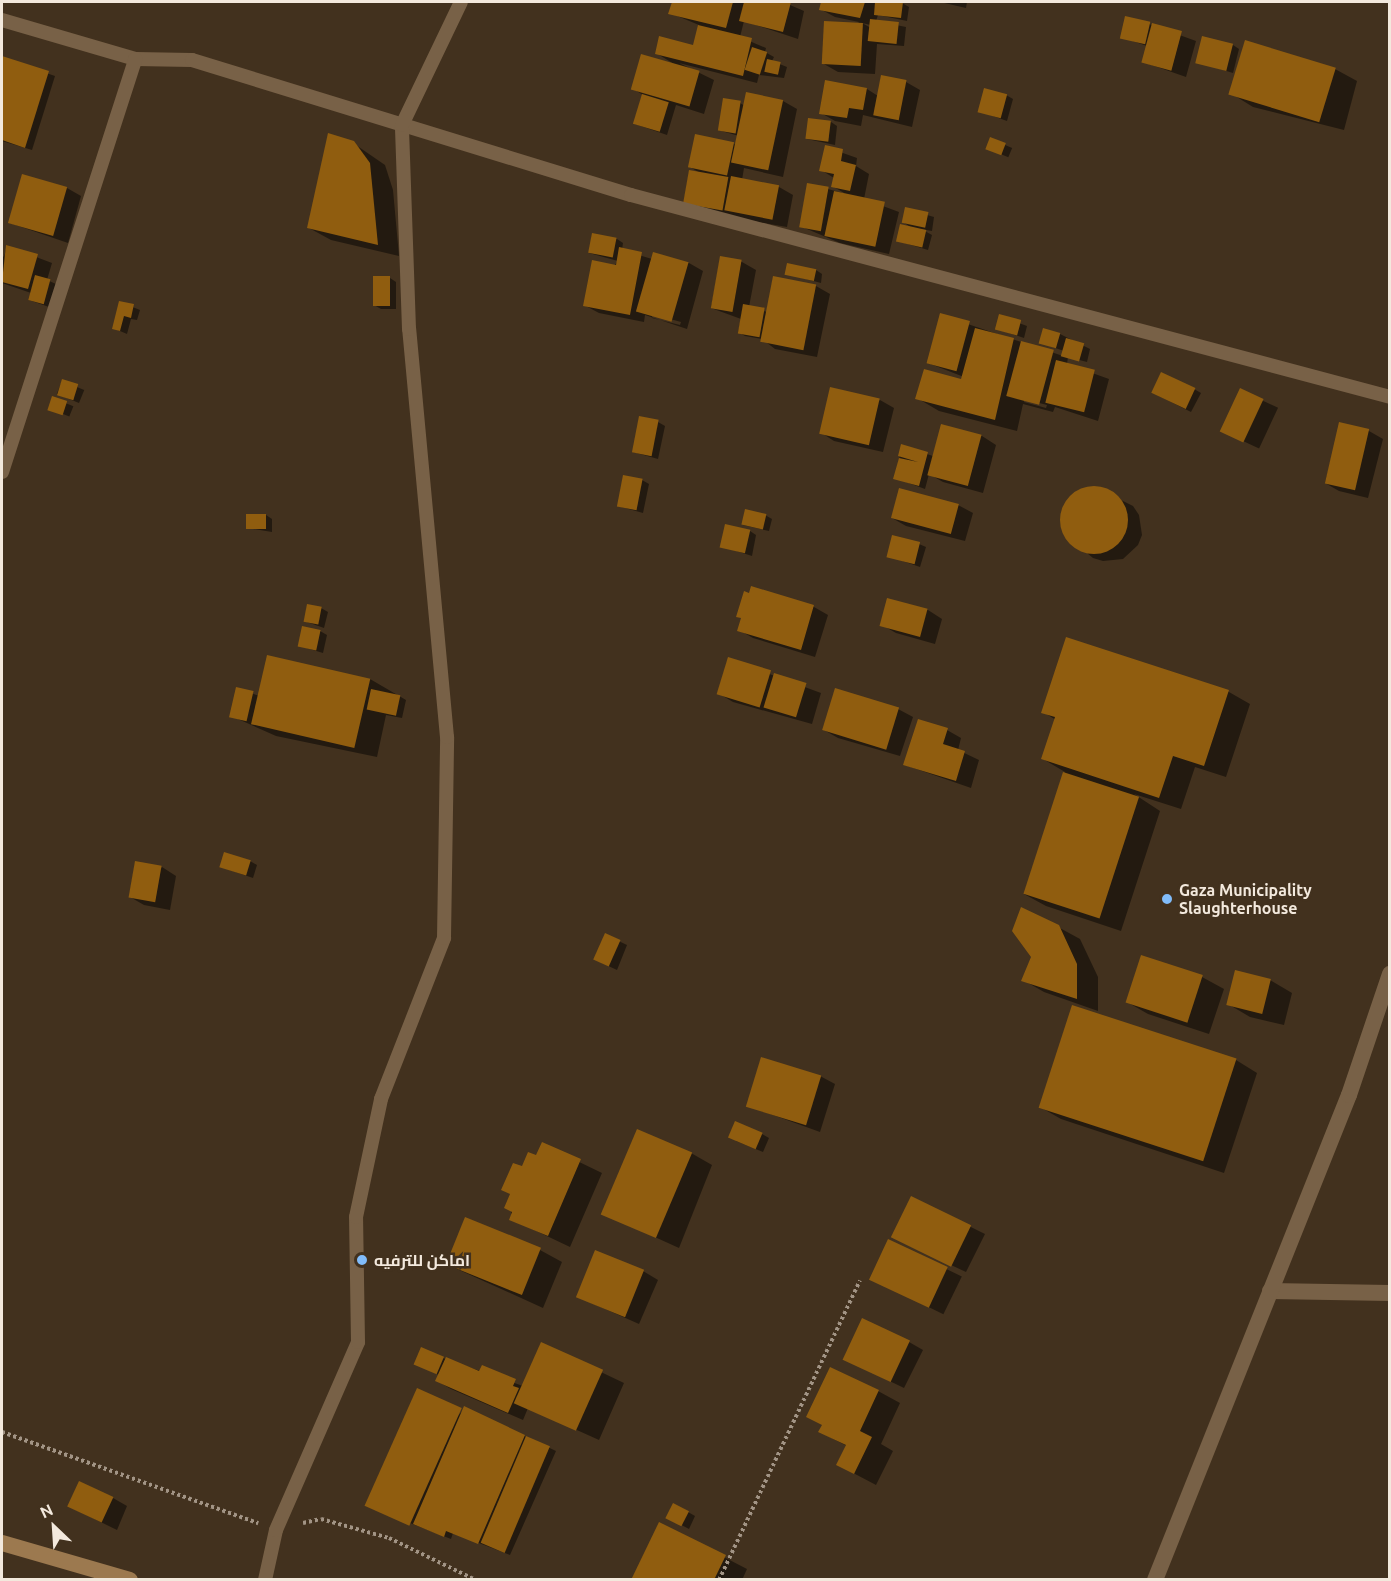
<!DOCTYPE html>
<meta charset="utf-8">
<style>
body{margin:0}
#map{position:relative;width:1391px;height:1581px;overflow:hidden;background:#42311e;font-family:Ubuntu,Cairo,sans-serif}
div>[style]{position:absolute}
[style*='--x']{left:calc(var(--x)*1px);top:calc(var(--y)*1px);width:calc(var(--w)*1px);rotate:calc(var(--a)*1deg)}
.shadow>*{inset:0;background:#0007;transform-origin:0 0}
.building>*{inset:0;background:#905d0f;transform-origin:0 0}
.round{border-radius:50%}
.path>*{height:4px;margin-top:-2px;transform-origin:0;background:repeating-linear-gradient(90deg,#a29485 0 3px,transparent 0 6px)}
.service>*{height:14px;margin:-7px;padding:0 7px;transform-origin:7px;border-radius:7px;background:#786147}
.minor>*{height:16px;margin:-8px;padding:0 8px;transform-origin:8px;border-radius:8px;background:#786147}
.tertiary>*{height:16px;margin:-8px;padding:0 8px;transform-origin:8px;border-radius:8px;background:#786147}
.secondary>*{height:16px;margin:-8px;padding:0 8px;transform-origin:8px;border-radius:8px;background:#9c794f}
.dots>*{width:16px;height:16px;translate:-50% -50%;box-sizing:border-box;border:3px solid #42311e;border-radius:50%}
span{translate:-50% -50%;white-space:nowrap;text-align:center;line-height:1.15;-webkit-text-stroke:5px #42311e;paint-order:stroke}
.poi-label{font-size:16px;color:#f3e9dd;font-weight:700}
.left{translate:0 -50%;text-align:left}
.frame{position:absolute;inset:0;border:3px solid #f3e9dd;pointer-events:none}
.north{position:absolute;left:24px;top:1497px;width:60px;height:60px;-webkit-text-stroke:4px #42311e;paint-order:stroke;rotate:335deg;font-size:16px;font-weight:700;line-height:24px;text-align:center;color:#f3e9dd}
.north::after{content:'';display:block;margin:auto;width:21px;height:27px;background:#f3e9dd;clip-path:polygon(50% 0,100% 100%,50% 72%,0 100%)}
</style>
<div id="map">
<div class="shadow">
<div style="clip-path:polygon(673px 2px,783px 2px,804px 11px,798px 39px,744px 21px,740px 37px,766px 48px,765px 52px,774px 57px,772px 61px,787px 67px,784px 78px,759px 75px,757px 83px,679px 63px,714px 80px,704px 114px,676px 105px,667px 135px,635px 124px,643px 95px,632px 88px,674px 64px,656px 53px,694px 47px,699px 25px,670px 13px)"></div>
<div style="clip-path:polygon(evenodd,823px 2px,902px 3px,909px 7px,907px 21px,878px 15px,876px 21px,906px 27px,904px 46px,877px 44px,875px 74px,838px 72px,824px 64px,859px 22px,835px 17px,820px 9px,823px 2px,862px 23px,871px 25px,871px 28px,862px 23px)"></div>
<div style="clip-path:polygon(940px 2px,967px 2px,966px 8px)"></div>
<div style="clip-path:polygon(1149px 24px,1196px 41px,1186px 77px,1143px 62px,1147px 46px,1121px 37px)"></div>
<div style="clip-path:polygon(1233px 45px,1239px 49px,1233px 73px,1197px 62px)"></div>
<div style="clip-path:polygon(2px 58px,55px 76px,32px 150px,2px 141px)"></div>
<div style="clip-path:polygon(1335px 69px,1357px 81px,1344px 130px,1253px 107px,1232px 94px)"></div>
<div style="clip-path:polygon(906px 82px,920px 90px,912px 127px,863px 115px,861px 126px,835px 121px,821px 113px,867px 89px,878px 96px)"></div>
<div style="clip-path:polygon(1006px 95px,1013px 99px,1007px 121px,979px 111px)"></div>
<div style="clip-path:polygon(783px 101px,797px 109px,783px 177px,744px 168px,742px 180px,779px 187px,793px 195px,787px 227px,735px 218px,684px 202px,700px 173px,690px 167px,733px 143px,737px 146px,739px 136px,718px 130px,740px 103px,745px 106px)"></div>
<div style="clip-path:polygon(831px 122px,837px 126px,835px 145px,807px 139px)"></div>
<div style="left:991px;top:139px;width:23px;height:10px;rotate:23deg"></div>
<div style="clip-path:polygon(353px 143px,385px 165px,393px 190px,399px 256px,331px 240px,309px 228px)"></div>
<div style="clip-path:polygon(826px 147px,857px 158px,856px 166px,869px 174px,864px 199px,899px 212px,889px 254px,840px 243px,800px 226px,828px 189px,846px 194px,832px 186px,834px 178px,821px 170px)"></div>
<div style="clip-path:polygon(23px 176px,67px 188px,81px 196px,68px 243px,10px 223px)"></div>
<div style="clip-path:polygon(906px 209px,934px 217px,932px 231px,921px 229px,932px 235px,928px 250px,898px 241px,912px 228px,903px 222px)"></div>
<div style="clip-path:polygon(evenodd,593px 235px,617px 239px,623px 243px,622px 250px,652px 259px,689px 263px,703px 271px,687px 329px,645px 315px,644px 322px,599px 313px,584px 305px,618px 261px,589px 253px,593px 235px,652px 314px,681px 322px,680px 325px,652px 318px,652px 314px)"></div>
<div style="clip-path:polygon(7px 246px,52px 263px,47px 280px,56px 284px,49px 307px,29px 300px,31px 293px,2px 283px,2px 255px,4px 257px)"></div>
<div style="clip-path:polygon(721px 258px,742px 262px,756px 270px,749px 307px,767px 312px,816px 286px,830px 294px,817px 357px,775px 349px,762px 339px,745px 336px,738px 332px,741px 319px,711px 308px)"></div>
<div style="clip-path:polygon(816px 270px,822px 274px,821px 283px,787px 274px)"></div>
<div style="clip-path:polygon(390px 278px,396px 282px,396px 309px,381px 309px,374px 305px)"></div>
<div style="clip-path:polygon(120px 302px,140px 310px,137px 320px,131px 319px,127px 334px,113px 328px)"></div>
<div style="clip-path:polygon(evenodd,941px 315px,1063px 356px,1064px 351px,1041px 343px,1060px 334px,1090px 349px,1087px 362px,1068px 357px,1067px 364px,1109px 379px,1098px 421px,1055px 407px,1053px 412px,1023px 404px,1017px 431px,939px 411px,917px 398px,962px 380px,964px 377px,928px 363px,941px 315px,1024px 399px,1047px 405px,1046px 408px,1024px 402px,1024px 399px)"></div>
<div style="clip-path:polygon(1000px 316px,1027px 326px,1024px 338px,997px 329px)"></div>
<div style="left:62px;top:381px;width:24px;height:14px;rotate:22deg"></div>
<div style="clip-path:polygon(1194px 389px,1201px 393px,1191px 412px,1159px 396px)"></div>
<div style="left:1240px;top:390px;width:42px;height:45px;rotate:25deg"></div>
<div style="left:53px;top:398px;width:22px;height:11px;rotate:22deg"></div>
<div style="clip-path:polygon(880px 400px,894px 408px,883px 452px,834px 441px,820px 432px)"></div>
<div style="clip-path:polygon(658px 422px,665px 426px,658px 459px,633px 452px)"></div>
<div style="clip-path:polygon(1340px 424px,1369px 431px,1383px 439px,1368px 498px,1339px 491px,1325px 483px)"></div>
<div style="clip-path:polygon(942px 426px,982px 436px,996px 445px,983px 493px,943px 482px,929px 474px,925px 489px,895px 478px,902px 446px,933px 456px)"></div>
<div style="clip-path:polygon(642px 480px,649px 484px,643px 513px,618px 506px)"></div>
<div style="clip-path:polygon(1097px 488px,1133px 506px,1139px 515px,1142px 535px,1138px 545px,1123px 559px,1103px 561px,1093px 558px,1064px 534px,1063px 512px,1076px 494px)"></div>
<div style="clip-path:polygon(958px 505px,973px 513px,965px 541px,906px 526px,892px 518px)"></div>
<div style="clip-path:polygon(266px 515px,272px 519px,272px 532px,247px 528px)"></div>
<div style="clip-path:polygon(765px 515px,772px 519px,769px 531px,743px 525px)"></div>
<div style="clip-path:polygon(750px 531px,756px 535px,752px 556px,721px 546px)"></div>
<div style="clip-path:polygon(919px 544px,926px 547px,920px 567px,888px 556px)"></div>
<div style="clip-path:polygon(752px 588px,814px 607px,828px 615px,815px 657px,753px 638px,739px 630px)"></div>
<div style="clip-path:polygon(888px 600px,928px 610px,942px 619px,935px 644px,896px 633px,882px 625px)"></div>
<div style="clip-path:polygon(321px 608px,328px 612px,324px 628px,304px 621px)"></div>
<div style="clip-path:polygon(320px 631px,327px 635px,323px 653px,300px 646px)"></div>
<div style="clip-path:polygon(1067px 639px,1229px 692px,1250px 704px,1226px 777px,1195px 767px,1181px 809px,1134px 794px,1160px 811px,1121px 931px,1046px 906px,1024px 894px,1065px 772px,1043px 759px,1056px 720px,1043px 712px)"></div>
<div style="clip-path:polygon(729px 659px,821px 693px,812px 724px,733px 702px,718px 693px)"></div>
<div style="clip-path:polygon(370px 679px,406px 700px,402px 718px,386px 715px,377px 757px,276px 736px,231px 716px,237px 689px,260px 696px)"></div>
<div style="clip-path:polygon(898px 709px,913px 717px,900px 756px,838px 738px,824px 730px)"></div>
<div style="clip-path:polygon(947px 730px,961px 738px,958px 750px,979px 760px,971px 788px,905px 765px)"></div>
<div style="clip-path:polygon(250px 861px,257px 865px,253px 878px,221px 867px)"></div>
<div style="clip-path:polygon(162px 867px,176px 876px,170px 910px,144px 905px,130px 897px)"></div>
<div style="clip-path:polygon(1058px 927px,1080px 939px,1098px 977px,1098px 1011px,1044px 992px,1023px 980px,1032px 957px)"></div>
<div style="clip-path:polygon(606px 935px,627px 945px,617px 970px,602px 963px)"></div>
<div style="clip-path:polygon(1142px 957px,1202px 977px,1224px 989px,1209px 1034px,1148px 1014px,1127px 1002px)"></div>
<div style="clip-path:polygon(1270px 980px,1292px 993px,1284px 1025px,1250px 1017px,1228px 1004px)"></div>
<div style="clip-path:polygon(1073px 1007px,1236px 1060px,1257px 1073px,1224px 1173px,1061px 1119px,1040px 1107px)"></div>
<div style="clip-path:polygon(820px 1076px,835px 1084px,820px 1132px,748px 1106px)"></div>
<div style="clip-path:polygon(762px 1134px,769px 1138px,763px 1152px,736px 1141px)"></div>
<div style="clip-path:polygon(542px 1144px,602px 1173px,570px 1247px,511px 1219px,511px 1194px,523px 1168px,537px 1157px)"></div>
<div style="clip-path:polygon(691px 1153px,712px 1165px,679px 1248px,604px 1214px)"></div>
<div style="clip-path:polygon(912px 1198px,985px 1234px,966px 1272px,908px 1245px)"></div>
<div style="left:889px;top:1241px;width:81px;height:42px;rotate:26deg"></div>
<div style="clip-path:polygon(540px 1250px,562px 1262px,543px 1308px,446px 1264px)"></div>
<div style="clip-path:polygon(643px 1271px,658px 1280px,639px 1324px,578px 1297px)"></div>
<div style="clip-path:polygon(909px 1342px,923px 1350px,904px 1388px,844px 1359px)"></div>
<div style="clip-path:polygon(542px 1344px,624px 1383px,599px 1440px,528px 1408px,523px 1420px,451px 1389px,437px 1381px,439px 1375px,422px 1367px,443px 1358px,523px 1386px)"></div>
<div style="clip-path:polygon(878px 1391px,900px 1403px,881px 1444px,893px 1451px,876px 1485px,838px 1465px,847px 1446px,820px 1432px)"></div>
<div style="clip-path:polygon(465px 1408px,556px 1451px,510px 1555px,453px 1533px,451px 1539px,374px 1509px)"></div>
<div style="clip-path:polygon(113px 1498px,127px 1506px,117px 1530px,70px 1507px)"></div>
<div style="clip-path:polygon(688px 1512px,695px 1516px,689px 1529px,674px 1521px)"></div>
<div style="clip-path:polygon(660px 1524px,747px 1569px,742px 1580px,633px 1580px)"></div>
</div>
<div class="building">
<div style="clip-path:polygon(672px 2px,733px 2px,726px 28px,668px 14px)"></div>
<div style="clip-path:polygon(744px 2px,791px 2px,783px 32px,739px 21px)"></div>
<div style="clip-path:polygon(821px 2px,865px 2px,860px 18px,819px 10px)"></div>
<div style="clip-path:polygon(875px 2px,903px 2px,901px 18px,874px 15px)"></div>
<div style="left:1125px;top:16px;width:26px;height:23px;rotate:13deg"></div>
<div style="left:870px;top:19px;width:29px;height:22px;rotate:6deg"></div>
<div style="left:824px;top:21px;width:39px;height:43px;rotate:3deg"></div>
<div style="left:1152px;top:23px;width:31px;height:41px;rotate:15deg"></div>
<div style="clip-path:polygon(698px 25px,752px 38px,743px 76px,655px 54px,659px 36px,693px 45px)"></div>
<div style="left:1202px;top:36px;width:32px;height:28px;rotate:14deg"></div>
<div style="left:1245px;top:40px;width:95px;height:57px;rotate:17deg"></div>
<div style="left:752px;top:47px;width:16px;height:24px;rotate:18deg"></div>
<div style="left:641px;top:54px;width:61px;height:37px;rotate:16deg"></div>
<div style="clip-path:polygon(2px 56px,49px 71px,25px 148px,2px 140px)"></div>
<div style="left:767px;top:59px;width:14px;height:13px;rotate:12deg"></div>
<div style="left:881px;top:75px;width:26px;height:41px;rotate:11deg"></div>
<div style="clip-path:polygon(825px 80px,867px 88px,863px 110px,849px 108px,847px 118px,819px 114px)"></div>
<div style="left:984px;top:88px;width:24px;height:25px;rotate:15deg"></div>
<div style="left:746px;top:92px;width:38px;height:72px;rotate:12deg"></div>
<div style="left:642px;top:94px;width:28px;height:31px;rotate:17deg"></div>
<div style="left:723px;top:98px;width:18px;height:33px;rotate:9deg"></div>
<div style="left:808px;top:118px;width:23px;height:21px;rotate:7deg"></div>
<div style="clip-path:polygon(328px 133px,354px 141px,370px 163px,378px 245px,307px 228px)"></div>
<div style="left:695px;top:134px;width:40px;height:34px;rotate:12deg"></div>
<div style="left:990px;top:137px;width:17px;height:13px;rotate:21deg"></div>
<div style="clip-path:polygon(825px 145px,843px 149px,841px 161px,856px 165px,850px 191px,831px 187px,834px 174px,819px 171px)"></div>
<div style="left:689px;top:170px;width:40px;height:34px;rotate:10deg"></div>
<div style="left:22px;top:174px;width:47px;height:51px;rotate:16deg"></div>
<div style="left:731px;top:176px;width:49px;height:35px;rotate:11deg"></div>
<div style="left:807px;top:183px;width:22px;height:45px;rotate:10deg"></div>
<div style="left:834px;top:191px;width:52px;height:46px;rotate:12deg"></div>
<div style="left:905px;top:207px;width:24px;height:16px;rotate:12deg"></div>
<div style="left:900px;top:224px;width:27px;height:18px;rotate:13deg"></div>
<div style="left:592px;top:233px;width:25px;height:20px;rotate:11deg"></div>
<div style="clip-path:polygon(6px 245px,38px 254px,28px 289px,2px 282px)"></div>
<div style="clip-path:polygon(619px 247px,642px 252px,630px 315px,583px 306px,592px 260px,616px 265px)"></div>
<div style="left:653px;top:252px;width:37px;height:62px;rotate:16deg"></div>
<div style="left:720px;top:256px;width:22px;height:53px;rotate:10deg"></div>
<div style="left:787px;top:263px;width:30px;height:12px;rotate:12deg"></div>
<div style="left:35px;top:275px;width:16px;height:26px;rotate:15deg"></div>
<div style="left:390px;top:276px;width:30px;height:17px;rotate:90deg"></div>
<div style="left:773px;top:276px;width:44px;height:67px;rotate:11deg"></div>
<div style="clip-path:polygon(119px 301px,134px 304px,131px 318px,124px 316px,120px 331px,112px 329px)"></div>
<div style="left:743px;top:304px;width:22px;height:30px;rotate:10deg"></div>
<div style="left:940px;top:313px;width:31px;height:52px;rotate:15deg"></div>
<div style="left:999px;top:314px;width:23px;height:16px;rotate:15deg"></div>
<div style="clip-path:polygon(975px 328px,1014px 338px,995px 420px,915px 399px,924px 369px,961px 379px)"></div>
<div style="left:1043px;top:328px;width:18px;height:16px;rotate:16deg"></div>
<div style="left:1066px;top:338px;width:19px;height:19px;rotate:16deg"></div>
<div style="left:1021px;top:341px;width:34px;height:57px;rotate:15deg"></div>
<div style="left:1056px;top:360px;width:40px;height:44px;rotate:14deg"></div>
<div style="left:1161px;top:372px;width:38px;height:23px;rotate:25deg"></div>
<div style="left:62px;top:379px;width:17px;height:17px;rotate:17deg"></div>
<div style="left:830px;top:387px;width:51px;height:48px;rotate:13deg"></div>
<div style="left:1240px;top:388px;width:26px;height:48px;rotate:25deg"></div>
<div style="left:52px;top:396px;width:16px;height:15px;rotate:18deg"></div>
<div style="left:639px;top:416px;width:20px;height:37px;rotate:11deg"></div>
<div style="left:1339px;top:422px;width:31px;height:63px;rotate:13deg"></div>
<div style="left:941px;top:424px;width:42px;height:53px;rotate:15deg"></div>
<div style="clip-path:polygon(901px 444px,928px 452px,919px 486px,893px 479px,899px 458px,918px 462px,898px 456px)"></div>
<div style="left:623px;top:475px;width:20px;height:32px;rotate:11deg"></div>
<div class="round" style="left:1060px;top:486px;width:68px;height:68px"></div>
<div style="left:899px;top:488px;width:62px;height:31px;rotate:15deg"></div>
<div style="left:745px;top:509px;width:22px;height:16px;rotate:13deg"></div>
<div style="left:246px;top:514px;width:20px;height:15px"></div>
<div style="left:725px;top:524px;width:26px;height:24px;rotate:13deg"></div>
<div style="left:892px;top:535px;width:29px;height:23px;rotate:14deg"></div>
<div style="clip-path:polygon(751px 586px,814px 605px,801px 650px,737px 631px,741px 618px,736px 617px,744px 591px,749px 593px)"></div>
<div style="left:887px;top:598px;width:42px;height:29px;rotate:15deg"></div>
<div style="left:307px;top:604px;width:15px;height:18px;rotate:11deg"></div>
<div style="left:302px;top:626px;width:19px;height:21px;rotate:12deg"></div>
<div style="clip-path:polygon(1066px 637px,1229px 690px,1204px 766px,1173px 756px,1159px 798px,1041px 759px,1055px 717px,1041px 713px)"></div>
<div style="left:267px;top:655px;width:106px;height:71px;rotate:13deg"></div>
<div style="left:728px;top:657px;width:45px;height:39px;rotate:17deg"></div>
<div style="left:774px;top:673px;width:34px;height:36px;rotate:17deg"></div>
<div style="left:236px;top:687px;width:18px;height:31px;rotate:13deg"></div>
<div style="left:835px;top:688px;width:67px;height:44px;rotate:17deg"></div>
<div style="left:371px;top:689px;width:30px;height:21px;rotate:12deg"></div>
<div style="clip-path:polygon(918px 719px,948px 728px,943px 744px,965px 751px,956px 781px,903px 765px)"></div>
<div style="left:1063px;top:772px;width:80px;height:128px;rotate:18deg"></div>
<div style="left:224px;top:852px;width:28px;height:16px;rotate:17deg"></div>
<div style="left:135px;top:861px;width:27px;height:37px;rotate:10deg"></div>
<div style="clip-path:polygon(1021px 907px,1059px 925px,1077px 964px,1077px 999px,1021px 981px,1031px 957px,1012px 931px)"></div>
<div style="left:605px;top:933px;width:17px;height:29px;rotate:24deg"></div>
<div style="left:1141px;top:955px;width:65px;height:50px;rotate:18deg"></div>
<div style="left:1235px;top:970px;width:37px;height:36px;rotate:14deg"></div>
<div style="left:1072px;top:1005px;width:173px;height:108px;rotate:18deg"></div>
<div style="left:761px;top:1057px;width:63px;height:52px;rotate:17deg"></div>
<div style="left:735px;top:1121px;width:30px;height:18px;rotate:23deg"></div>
<div style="left:637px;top:1129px;width:60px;height:93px;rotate:23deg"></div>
<div style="clip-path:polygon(542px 1142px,581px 1159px,548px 1236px,509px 1220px,512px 1212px,504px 1208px,510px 1194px,501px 1190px,513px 1163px,522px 1166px,528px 1152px,536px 1155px)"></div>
<div style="left:911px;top:1196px;width:67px;height:46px;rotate:26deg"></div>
<div style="left:465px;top:1217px;width:82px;height:51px;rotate:22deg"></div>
<div style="left:888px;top:1239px;width:66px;height:45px;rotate:25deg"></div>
<div style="left:595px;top:1250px;width:53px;height:51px;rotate:22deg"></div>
<div style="left:862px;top:1318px;width:53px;height:46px;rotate:25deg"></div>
<div style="left:541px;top:1342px;width:68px;height:67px;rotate:24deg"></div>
<div style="left:421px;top:1347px;width:25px;height:19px;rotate:23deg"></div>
<div style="clip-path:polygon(446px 1357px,479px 1371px,482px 1365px,516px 1379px,513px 1386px,519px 1388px,508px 1413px,435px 1381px)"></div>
<div style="clip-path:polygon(830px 1367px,879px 1390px,860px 1431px,872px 1437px,854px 1474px,836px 1465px,846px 1445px,818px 1432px,822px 1425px,806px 1417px)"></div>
<div style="left:417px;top:1388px;width:49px;height:129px;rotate:24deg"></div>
<div style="clip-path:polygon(464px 1406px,525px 1435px,478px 1544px,446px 1531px,444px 1537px,413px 1524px)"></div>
<div style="left:526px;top:1436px;width:26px;height:116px;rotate:23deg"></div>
<div style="left:79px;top:1481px;width:38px;height:28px;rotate:25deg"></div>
<div style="left:673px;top:1503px;width:18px;height:17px;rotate:27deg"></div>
<div style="clip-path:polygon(659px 1522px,726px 1555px,714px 1580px,631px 1580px)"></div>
</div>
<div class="path">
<div style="--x:2;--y:1432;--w:272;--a:19.6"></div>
<div style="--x:303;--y:1523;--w:18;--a:-13"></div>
<div style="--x:321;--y:1519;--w:71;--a:15.6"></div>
<div style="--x:389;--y:1538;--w:97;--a:25.8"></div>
<div style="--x:719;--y:1580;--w:331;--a:-64.8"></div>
</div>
<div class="service">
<div style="--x:2;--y:20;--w:139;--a:16.3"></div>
<div style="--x:135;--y:59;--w:57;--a:1"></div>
<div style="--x:192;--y:60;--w:459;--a:17.1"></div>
<div style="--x:631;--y:195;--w:785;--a:14.9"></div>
<div style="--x:2;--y:472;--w:434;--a:-72.1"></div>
<div style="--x:265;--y:1580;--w:51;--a:-77.6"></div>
<div style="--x:276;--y:1530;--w:205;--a:-66.4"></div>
<div style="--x:358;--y:1342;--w:125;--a:-90.9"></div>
<div style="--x:356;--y:1217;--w:121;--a:-78"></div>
<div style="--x:381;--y:1099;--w:173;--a:-68.6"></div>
<div style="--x:444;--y:938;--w:201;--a:-89.1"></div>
<div style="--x:447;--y:737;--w:410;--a:-95.3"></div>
<div style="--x:409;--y:329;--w:204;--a:-92"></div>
<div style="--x:402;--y:125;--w:136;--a:-64.4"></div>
</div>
<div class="minor">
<div style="--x:1270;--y:1291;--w:120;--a:1"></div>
</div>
<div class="tertiary">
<div style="--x:1155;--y:1580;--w:522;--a:-68.2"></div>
<div style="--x:1349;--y:1095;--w:128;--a:-71.3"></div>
</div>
<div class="secondary">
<div style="--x:2;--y:1543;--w:133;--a:16.1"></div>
</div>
<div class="dots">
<div style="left:1167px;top:899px;background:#81bcfa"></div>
<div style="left:362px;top:1260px;background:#81bcfa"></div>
</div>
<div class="poi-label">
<span class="left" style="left:1179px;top:899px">Gaza Municipality<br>Slaughterhouse</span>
<span class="left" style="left:374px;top:1260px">اماكن للترفيه</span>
</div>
<div class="frame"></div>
<div class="north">N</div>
</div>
